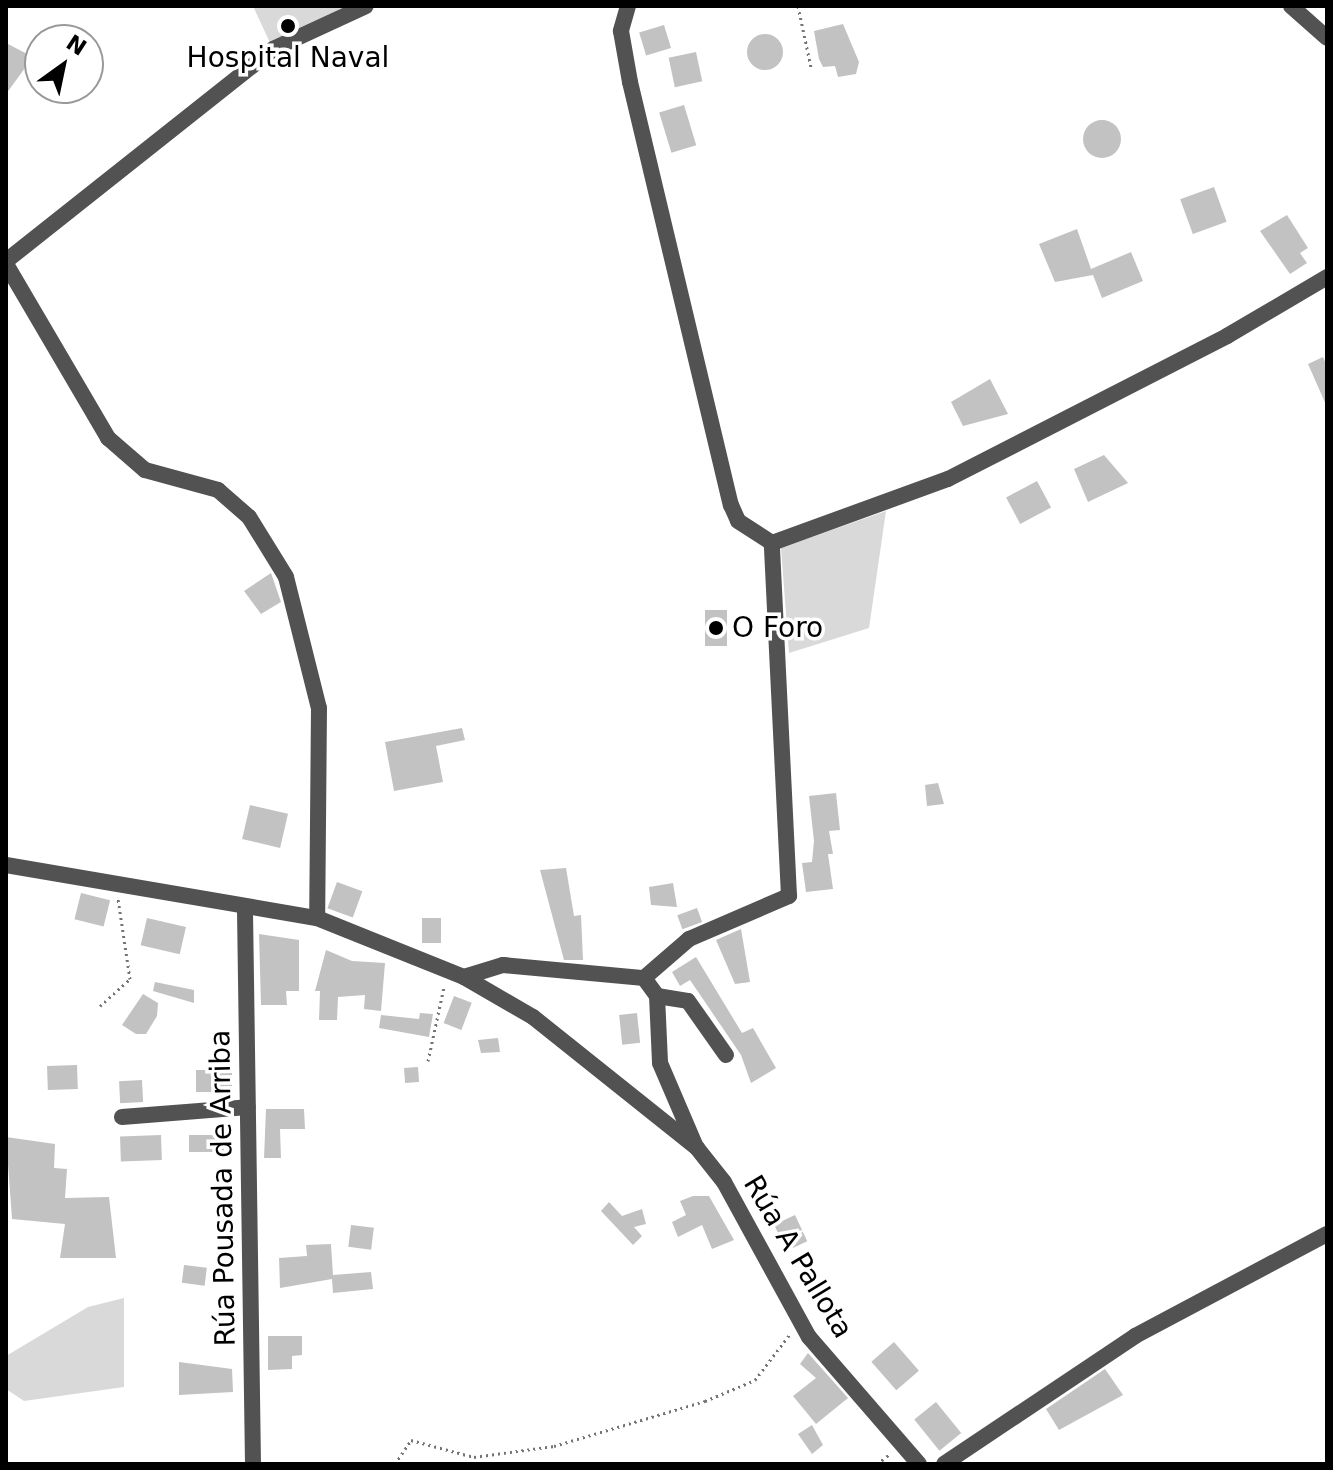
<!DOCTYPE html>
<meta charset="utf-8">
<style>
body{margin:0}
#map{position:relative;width:1333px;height:1470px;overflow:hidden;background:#fff;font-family:"DejaVu Sans",sans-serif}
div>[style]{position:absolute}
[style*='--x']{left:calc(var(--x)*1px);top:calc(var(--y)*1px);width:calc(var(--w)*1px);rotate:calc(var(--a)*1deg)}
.green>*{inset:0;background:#d9d9d9}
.building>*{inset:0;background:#c2c2c2;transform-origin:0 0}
.round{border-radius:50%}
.path>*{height:3px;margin-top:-1.5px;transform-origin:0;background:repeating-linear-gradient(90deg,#747474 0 2px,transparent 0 6px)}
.minor>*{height:16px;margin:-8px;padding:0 8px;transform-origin:8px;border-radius:8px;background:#525252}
.dots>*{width:22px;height:22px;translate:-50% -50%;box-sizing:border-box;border:4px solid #fff;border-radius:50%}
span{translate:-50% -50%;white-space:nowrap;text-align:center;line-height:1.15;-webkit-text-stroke:7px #fff;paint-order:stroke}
.poi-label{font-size:28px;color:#000}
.left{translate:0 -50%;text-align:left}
.street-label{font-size:28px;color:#000}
.frame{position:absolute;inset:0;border:8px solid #000;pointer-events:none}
.north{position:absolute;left:24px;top:24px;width:80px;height:80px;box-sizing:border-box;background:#fff;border:2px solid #999;border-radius:50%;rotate:33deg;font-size:22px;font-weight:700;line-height:32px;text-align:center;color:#000}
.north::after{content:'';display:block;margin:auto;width:28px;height:36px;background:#000;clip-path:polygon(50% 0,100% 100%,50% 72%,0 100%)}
</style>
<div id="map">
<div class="green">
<div style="clip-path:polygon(253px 6px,356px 6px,271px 45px)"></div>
<div style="clip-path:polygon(886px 511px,869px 628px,789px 653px,781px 548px)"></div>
<div style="clip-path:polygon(124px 1298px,124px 1387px,24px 1401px,6px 1389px,6px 1356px,88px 1307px)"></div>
</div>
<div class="building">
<div style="clip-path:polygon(843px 24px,859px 62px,856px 74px,838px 77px,835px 66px,823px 67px,819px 59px,814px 31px)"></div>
<div style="left:664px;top:25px;width:24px;height:26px;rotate:73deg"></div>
<div class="round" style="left:747px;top:34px;width:36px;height:36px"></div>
<div style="clip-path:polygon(6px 43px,33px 57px,6px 94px)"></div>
<div style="left:696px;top:52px;width:30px;height:28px;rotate:78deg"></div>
<div style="left:684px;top:105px;width:42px;height:26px;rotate:73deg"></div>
<div class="round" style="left:1083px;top:120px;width:38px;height:38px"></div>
<div style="left:1214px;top:187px;width:37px;height:36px;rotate:70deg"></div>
<div style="clip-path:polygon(1287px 215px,1308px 248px,1300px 253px,1307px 263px,1290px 274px,1260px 231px)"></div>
<div style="clip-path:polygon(1077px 229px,1091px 269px,1131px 252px,1143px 281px,1102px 298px,1093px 275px,1055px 282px,1039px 244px)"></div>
<div style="clip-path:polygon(1323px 357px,1327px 366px,1327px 407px,1308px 364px)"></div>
<div style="clip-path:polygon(990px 379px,1008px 414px,963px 426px,951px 402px)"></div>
<div style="clip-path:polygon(1104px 455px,1128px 483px,1088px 502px,1074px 469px)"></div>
<div style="left:1037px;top:481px;width:30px;height:35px;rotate:62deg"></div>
<div style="clip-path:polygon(271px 573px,281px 602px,261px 614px,244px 591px)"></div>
<div style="left:705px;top:610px;width:22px;height:36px"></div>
<div style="clip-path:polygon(462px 728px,465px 740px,436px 746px,443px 782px,394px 791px,385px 742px)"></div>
<div style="clip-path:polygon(938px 783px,944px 804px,927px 806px,925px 785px)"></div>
<div style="clip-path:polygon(836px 793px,840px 830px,829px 831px,833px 854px,828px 854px,833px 889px,806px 892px,802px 863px,812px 862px,814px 841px,809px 796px)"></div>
<div style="left:250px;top:805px;width:39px;height:35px;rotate:13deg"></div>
<div style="clip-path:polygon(566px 868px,574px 916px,581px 915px,583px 960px,564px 960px,540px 870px)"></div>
<div style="left:337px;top:882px;width:27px;height:28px;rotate:20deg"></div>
<div style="clip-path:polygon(673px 883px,677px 907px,651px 905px,649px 887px)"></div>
<div style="left:81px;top:893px;width:30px;height:27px;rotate:14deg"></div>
<div style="left:697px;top:908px;width:15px;height:21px;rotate:70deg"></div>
<div style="left:147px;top:918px;width:40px;height:28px;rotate:13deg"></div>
<div style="left:422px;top:918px;width:19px;height:25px"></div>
<div style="clip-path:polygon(741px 929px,750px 982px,735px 984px,716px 940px)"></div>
<div style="clip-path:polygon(259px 934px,299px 940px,299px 991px,286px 991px,287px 1005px,261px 1005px)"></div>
<div style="clip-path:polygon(326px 950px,352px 961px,385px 963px,381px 1011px,364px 1009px,365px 995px,338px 997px,337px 1020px,319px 1020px,320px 991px,315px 991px)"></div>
<div style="clip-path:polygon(696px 957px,742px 1033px,753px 1028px,776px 1068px,751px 1083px,741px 1055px,690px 980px,680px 986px,672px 972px)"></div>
<div style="clip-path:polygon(155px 982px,194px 990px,194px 1003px,153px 991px)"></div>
<div style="clip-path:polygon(143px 994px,158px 1003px,157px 1016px,146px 1034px,136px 1034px,122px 1025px)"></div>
<div style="left:454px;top:996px;width:19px;height:29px;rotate:21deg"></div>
<div style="clip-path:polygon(420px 1013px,433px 1014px,429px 1037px,379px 1028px,381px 1015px,419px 1019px)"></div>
<div style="left:637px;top:1013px;width:30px;height:18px;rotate:84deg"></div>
<div style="clip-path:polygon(498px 1038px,500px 1052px,481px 1053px,478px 1040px)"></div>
<div style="left:77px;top:1065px;width:24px;height:30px;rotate:88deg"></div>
<div style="left:418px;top:1067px;width:15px;height:14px;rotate:86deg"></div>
<div style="left:196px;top:1070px;width:36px;height:22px"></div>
<div style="left:142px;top:1080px;width:22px;height:23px;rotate:87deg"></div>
<div style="clip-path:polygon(266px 1109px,304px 1109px,305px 1129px,280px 1129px,281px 1158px,264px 1158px)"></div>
<div style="left:161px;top:1135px;width:25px;height:41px;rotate:88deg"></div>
<div style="left:224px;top:1135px;width:17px;height:35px;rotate:90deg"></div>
<div style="clip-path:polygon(6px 1137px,55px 1144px,54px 1168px,67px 1169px,65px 1198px,109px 1197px,116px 1258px,60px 1258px,65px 1224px,12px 1219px)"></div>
<div style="clip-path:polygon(693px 1196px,709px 1196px,734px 1240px,712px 1249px,702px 1225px,678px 1237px,672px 1222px,686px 1215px,680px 1201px)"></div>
<div style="clip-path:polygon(609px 1202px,622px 1216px,642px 1209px,646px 1224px,634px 1227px,642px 1236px,633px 1245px,601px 1211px)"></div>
<div style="left:795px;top:1215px;width:29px;height:23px;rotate:65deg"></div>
<div style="left:351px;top:1225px;width:23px;height:22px;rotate:7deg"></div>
<div style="clip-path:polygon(331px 1244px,333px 1275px,371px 1272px,373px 1289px,333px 1293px,332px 1279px,280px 1288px,279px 1258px,307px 1256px,306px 1245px)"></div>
<div style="left:184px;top:1265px;width:23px;height:18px;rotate:7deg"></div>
<div style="clip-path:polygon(268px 1336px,302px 1336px,302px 1355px,292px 1356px,292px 1369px,268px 1370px)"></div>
<div style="left:894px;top:1342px;width:38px;height:30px;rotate:49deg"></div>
<div style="clip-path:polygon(808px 1353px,848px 1398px,816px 1424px,793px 1396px,816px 1378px,800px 1364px)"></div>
<div style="clip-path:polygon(179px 1362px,232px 1369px,233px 1392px,179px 1395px)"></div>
<div style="clip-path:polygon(1105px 1369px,1123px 1395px,1059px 1430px,1046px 1409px)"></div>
<div style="left:936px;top:1402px;width:40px;height:28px;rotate:51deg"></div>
<div style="clip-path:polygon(812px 1425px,823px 1445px,812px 1454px,798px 1434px)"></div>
</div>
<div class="path">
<div style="--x:798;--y:6;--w:62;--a:78"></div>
<div style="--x:100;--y:1006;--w:40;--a:-42"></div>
<div style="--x:130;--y:979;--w:81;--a:-98.5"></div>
<div style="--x:428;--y:1061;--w:76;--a:-77.8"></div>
<div style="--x:395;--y:1464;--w:29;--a:-56"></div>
<div style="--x:411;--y:1440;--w:65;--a:15.1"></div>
<div style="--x:474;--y:1457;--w:81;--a:-7.8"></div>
<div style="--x:554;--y:1446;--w:158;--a:-16.6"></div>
<div style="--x:705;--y:1401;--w:54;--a:-22.8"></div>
<div style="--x:755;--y:1380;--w:58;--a:-52.7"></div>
<div style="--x:877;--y:1464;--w:16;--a:-38"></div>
</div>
<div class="minor">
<div style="--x:628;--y:6;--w:26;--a:106"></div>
<div style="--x:621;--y:31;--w:52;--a:80"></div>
<div style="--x:630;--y:82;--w:435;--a:76.6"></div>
<div style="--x:731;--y:505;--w:17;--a:66"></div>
<div style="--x:738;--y:521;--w:40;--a:32.9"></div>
<div style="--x:772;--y:543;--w:187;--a:-20"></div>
<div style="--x:948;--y:479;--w:314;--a:-27.1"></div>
<div style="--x:1227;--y:336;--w:116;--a:-30.5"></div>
<div style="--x:1291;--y:6;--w:48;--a:41.6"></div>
<div style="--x:6;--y:261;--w:341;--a:-38.4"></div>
<div style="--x:273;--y:49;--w:102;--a:-24.8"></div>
<div style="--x:6;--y:264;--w:202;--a:59.6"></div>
<div style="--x:108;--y:438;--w:49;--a:40.9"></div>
<div style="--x:145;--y:470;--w:76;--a:15.3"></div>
<div style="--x:218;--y:490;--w:41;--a:41.1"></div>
<div style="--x:249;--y:517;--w:70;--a:58.3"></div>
<div style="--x:286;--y:577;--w:135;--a:75.9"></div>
<div style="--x:319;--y:708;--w:210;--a:90.5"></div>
<div style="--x:6;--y:865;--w:315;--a:9.7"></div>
<div style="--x:317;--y:918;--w:158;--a:21.9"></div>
<div style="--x:464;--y:977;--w:80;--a:30.1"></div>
<div style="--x:533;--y:1017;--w:210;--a:38.6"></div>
<div style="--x:697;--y:1148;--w:43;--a:51.5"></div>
<div style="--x:724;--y:1182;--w:177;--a:61.3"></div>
<div style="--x:809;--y:1337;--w:168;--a:49.1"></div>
<div style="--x:245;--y:911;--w:553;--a:89.17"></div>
<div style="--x:464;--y:977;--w:41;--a:-17.1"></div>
<div style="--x:503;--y:965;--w:142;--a:5.3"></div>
<div style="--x:644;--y:978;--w:22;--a:54"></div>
<div style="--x:657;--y:996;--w:67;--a:87.4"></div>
<div style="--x:660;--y:1063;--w:91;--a:66.8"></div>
<div style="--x:644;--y:978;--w:60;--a:-40.9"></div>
<div style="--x:689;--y:939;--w:109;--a:-23.3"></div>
<div style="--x:789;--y:896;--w:353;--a:-92.8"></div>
<div style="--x:657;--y:996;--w:31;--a:9"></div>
<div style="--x:688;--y:1001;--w:66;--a:54.9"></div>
<div style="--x:122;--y:1117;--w:126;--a:-4.5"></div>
<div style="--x:944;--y:1464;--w:230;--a:-33.8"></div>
<div style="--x:1135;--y:1336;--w:217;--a:-28"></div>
</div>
<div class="dots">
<div style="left:288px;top:26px;background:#000"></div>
<div style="left:716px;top:628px;background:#000"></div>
</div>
<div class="poi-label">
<span style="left:288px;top:58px">Hospital Naval</span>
<span class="left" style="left:732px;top:628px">O Foro</span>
</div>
<div class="street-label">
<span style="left:223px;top:1188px;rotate:-91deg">Rúa Pousada de Arriba</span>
<span style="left:798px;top:1257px;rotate:59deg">Rúa A Pallota</span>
</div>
<div class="frame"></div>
<div class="north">N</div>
</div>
